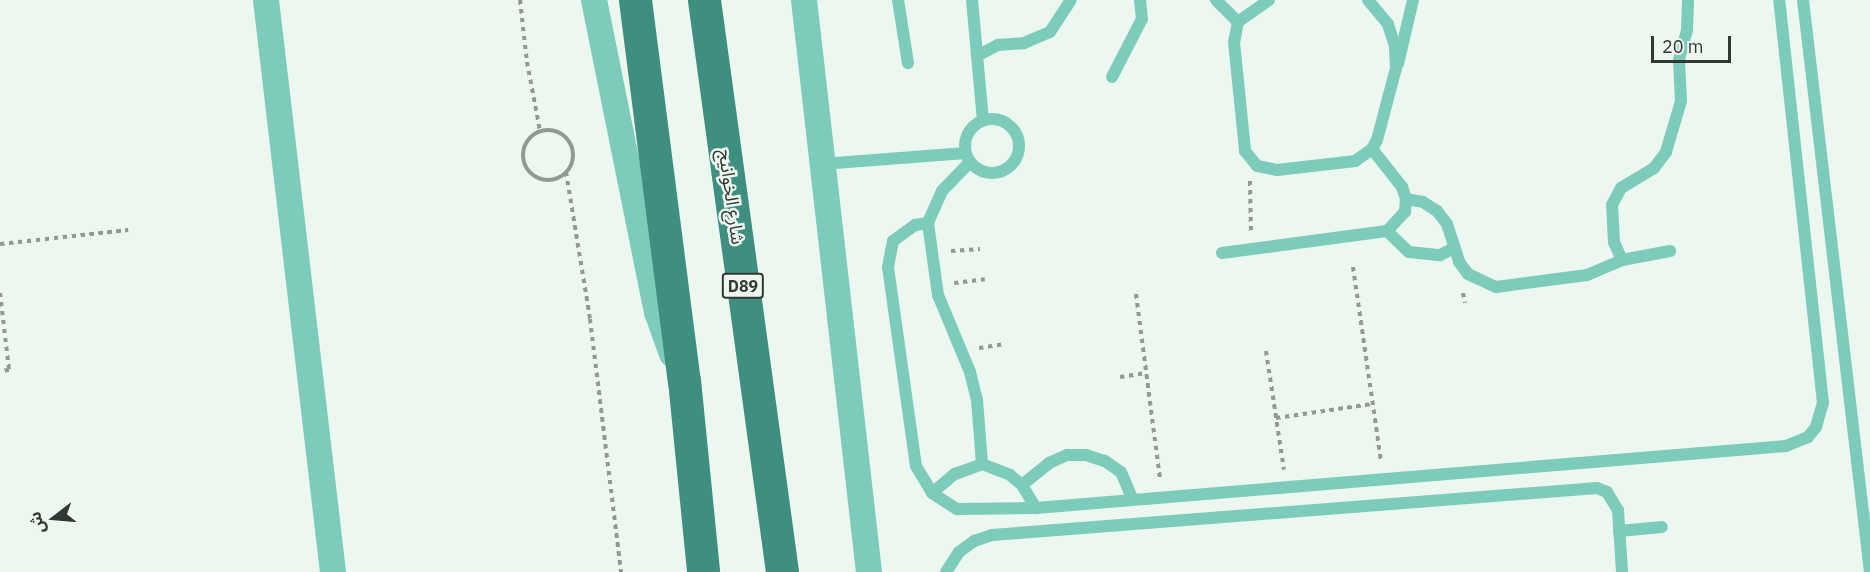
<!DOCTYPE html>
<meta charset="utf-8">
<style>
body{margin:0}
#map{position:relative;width:1870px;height:572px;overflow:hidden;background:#ecf7ef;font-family:"IBM Plex Sans","Noto Sans Arabic",sans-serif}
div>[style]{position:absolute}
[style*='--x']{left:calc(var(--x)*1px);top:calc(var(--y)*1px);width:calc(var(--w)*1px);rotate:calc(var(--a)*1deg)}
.path>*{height:4px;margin-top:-2px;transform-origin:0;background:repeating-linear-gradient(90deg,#929994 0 4.5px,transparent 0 9px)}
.path>.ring{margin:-2px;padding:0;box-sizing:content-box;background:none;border:4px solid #929994;border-radius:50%}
.service>*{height:12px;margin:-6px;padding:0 6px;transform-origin:6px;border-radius:6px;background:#7dcbba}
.service>.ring{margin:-6px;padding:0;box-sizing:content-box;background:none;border:12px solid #7dcbba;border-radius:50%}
.minor>*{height:26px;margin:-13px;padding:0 13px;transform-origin:13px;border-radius:13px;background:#7dcbba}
.trunk>*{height:33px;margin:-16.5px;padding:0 16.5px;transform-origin:16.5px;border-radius:16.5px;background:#3e8f7f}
span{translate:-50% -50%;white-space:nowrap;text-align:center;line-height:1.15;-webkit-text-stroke:5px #ecf7ef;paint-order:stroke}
.shield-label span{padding:2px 4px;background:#ecf7ef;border:2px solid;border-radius:4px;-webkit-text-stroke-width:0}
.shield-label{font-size:16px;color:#333734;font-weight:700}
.street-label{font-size:18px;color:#333734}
.north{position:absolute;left:24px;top:488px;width:60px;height:60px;-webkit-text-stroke:4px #ecf7ef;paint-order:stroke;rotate:254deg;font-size:16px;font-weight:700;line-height:24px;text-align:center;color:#333734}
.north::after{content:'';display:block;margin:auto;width:21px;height:27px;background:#333734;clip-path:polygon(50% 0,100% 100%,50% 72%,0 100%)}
.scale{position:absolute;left:1651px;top:36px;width:80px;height:27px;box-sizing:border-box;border:3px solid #333734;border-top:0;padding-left:8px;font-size:18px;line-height:21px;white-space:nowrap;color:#333734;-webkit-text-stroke:4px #ecf7ef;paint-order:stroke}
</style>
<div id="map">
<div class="path">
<div style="--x:520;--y:0;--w:62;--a:83.6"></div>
<div style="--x:527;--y:62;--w:70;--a:79.3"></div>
<div class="ring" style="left:523px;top:130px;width:46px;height:46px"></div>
<div style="--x:566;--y:172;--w:149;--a:80.7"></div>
<div style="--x:590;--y:319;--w:255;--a:83"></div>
<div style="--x:1250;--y:181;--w:50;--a:88.9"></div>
<div style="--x:0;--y:244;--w:129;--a:-6.2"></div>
<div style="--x:951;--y:251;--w:29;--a:-4"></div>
<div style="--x:1353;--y:267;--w:196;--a:81.8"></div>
<div style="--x:954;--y:283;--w:31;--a:-7"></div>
<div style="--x:0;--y:293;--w:78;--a:83.3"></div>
<div style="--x:9;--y:370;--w:9;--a:174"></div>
<div style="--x:1463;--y:293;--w:10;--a:79"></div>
<div style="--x:1136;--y:294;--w:187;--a:82.6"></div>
<div style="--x:979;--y:348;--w:26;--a:-9"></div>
<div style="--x:1266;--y:351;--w:120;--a:81.4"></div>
<div style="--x:1120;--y:377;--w:26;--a:-9"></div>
<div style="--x:1276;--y:418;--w:97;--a:-8.3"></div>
</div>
<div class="service">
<div style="--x:898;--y:0;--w:64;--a:81"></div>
<div style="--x:972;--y:0;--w:121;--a:84.8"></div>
<div style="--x:1216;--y:0;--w:31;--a:45"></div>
<div style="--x:1269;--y:0;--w:38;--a:145"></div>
<div style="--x:1238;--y:22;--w:20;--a:101"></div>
<div style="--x:1234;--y:42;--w:110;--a:84.2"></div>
<div style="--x:1245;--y:151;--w:19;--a:51"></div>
<div style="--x:1257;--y:166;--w:20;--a:11"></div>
<div style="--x:1277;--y:170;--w:79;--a:-6.6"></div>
<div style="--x:1355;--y:161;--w:21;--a:-35"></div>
<div style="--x:1372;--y:149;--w:10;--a:-61"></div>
<div style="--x:1377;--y:140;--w:74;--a:-75.2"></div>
<div style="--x:1396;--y:68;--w:22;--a:-93"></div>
<div style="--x:1395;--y:46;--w:23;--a:-108"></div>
<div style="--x:1388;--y:24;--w:31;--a:-130"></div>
<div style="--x:1803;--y:0;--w:576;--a:83.32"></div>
<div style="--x:977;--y:56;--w:24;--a:-28"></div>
<div style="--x:998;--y:45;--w:26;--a:-4"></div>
<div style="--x:1024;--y:43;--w:28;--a:-23"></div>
<div style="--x:1050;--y:32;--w:38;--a:-57"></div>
<div style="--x:1398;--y:64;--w:66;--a:-76.8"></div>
<div style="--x:1112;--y:77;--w:65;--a:-62.7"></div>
<div style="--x:1142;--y:19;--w:19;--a:-96"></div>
<div class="ring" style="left:965px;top:119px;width:42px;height:42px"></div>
<div style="--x:970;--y:162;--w:40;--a:134"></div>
<div style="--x:942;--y:191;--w:35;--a:114"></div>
<div style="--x:928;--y:223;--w:73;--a:82.1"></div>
<div style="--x:938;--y:295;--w:83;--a:67.4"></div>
<div style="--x:970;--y:372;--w:29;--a:76"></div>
<div style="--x:977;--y:400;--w:64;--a:85.5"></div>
<div style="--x:822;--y:164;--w:144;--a:-4.4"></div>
<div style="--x:1406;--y:199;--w:17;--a:10"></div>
<div style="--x:1423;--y:202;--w:17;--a:33"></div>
<div style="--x:1437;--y:211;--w:16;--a:52"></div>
<div style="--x:1447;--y:224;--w:40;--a:72"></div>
<div style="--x:1459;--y:262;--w:15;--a:53"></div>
<div style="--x:1468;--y:274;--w:31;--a:25"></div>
<div style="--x:1496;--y:287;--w:92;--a:-7.5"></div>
<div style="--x:1587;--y:275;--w:38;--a:-23"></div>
<div style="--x:1622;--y:260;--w:49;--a:-10.6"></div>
<div style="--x:928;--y:223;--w:13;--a:171"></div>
<div style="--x:915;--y:225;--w:27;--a:144"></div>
<div style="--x:893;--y:241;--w:26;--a:101"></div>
<div style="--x:888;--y:267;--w:201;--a:82"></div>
<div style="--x:916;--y:466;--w:31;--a:59"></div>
<div style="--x:932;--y:493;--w:30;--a:33"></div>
<div style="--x:957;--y:509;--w:79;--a:-0.7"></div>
<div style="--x:1036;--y:508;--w:753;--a:-4.73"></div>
<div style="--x:1786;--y:446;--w:24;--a:-22"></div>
<div style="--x:1808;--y:437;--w:13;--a:-51"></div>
<div style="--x:1816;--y:427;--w:25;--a:-74"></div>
<div style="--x:1823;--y:403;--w:405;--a:-96.2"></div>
<div style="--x:1387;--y:231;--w:30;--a:44"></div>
<div style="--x:1409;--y:252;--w:31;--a:6"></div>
<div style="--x:1440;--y:255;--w:16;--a:-27"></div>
<div style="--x:1222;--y:253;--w:166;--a:-7.6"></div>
<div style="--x:1387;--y:231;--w:26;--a:-47"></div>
<div style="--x:1405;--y:212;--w:13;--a:-86"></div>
<div style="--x:1406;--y:199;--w:13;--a:-108"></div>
<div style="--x:1402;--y:187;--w:48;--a:-128.3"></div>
<div style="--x:1622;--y:260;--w:20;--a:-114"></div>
<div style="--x:1614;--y:242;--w:37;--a:-93"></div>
<div style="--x:1612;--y:205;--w:19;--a:-62"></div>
<div style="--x:1621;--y:188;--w:39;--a:-31"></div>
<div style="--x:1654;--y:168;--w:20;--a:-53"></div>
<div style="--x:1666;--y:152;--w:53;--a:-73.6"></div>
<div style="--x:1681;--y:101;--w:41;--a:-92.8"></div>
<div style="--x:1679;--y:60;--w:31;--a:-75"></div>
<div style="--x:1687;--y:30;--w:30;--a:-88"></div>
<div style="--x:1022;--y:485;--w:35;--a:-39"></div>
<div style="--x:1049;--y:463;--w:20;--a:-24"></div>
<div style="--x:1067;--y:455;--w:19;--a:0"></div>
<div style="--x:1086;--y:455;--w:20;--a:18"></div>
<div style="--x:1105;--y:461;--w:19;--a:35"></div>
<div style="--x:1121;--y:472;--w:30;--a:67"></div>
<div style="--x:932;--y:493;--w:30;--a:-40"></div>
<div style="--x:955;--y:474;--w:29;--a:-20"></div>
<div style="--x:982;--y:464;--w:30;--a:21"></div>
<div style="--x:1010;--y:475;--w:16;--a:40"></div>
<div style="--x:1022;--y:485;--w:27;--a:59"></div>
<div style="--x:1619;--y:531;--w:43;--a:-5.3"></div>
<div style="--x:946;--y:572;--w:24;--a:-57"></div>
<div style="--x:959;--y:552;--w:19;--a:-36"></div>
<div style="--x:974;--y:541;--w:19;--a:-18"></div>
<div style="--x:992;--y:535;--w:607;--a:-4.44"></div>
<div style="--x:1597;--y:488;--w:11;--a:22"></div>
<div style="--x:1607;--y:492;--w:21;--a:59"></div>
<div style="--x:1618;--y:510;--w:62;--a:86.3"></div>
</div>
<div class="minor">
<div style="--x:266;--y:0;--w:576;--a:83.32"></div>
<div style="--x:594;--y:0;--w:318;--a:78.6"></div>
<div style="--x:657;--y:312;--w:45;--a:70.3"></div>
<div style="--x:804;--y:0;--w:576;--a:83.52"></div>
</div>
<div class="trunk">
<div style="--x:635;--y:0;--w:383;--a:82.7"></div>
<div style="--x:684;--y:380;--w:193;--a:84.3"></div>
<div style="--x:704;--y:0;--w:577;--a:82.23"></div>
</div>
<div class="shield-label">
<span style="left:743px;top:286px">D89</span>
</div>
<div class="street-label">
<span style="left:731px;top:197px;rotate:82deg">شارع الخوانيج</span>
</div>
<div class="north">ش</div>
<div class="scale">20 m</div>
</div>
